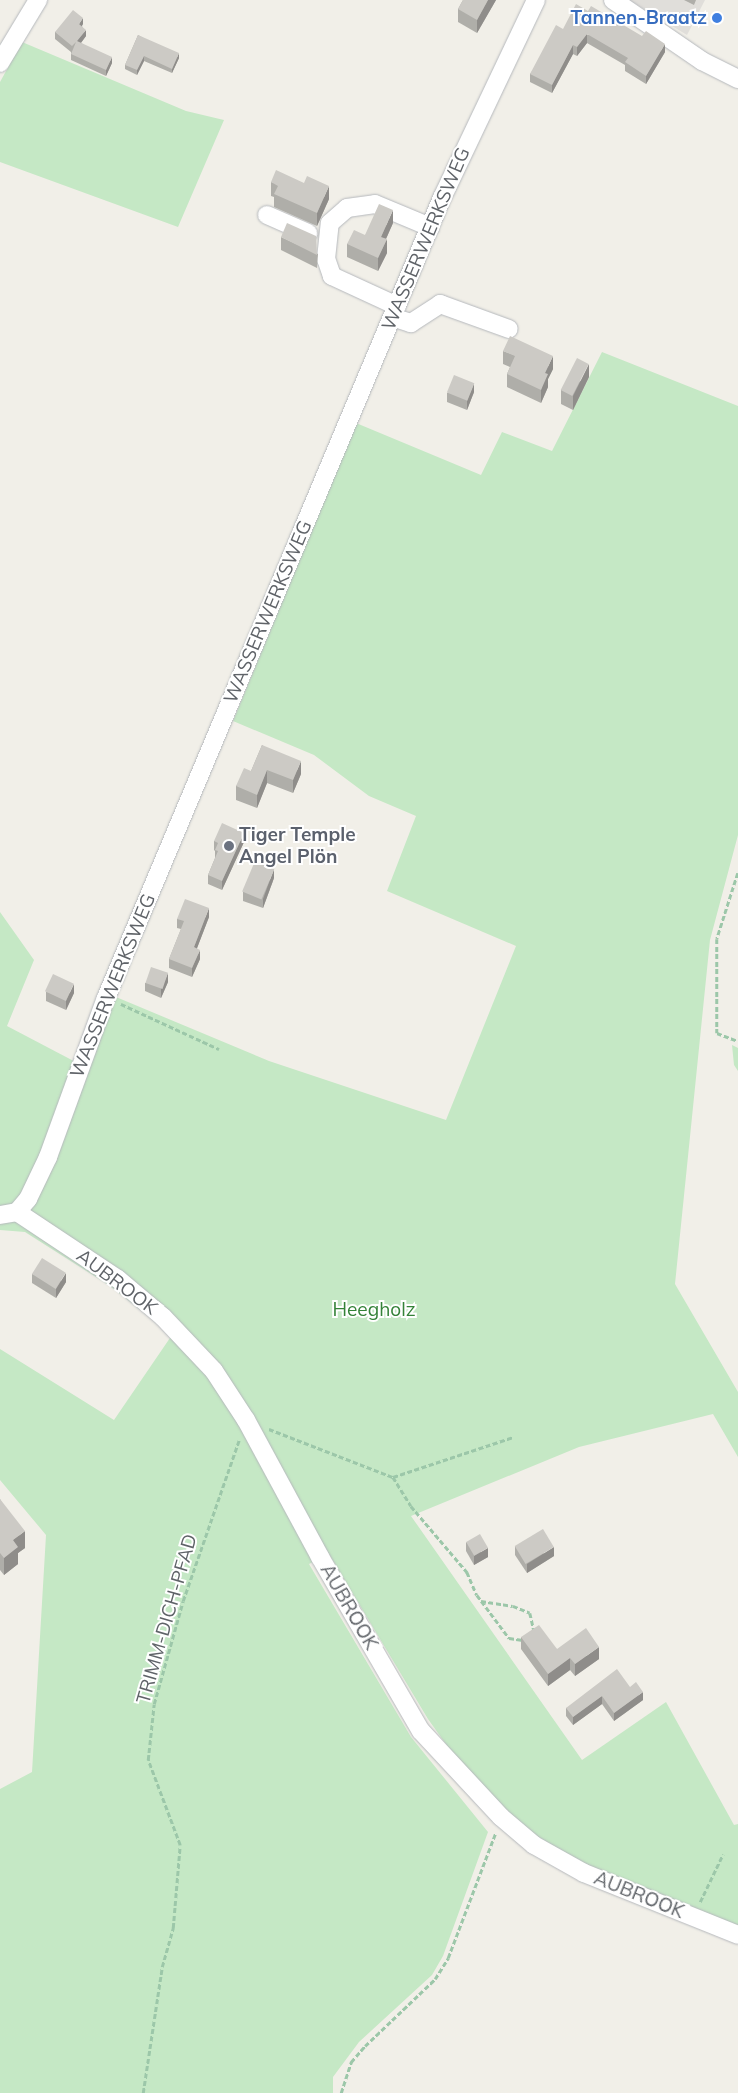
<!DOCTYPE html>
<meta charset="utf-8">
<style>
body{margin:0}
#map{position:relative;width:738px;height:2093px;overflow:hidden;background:#f1efe8;font-family:Mulish,sans-serif}
div>[style]{position:absolute}
[style*='--x']{left:calc(var(--x)*1px);top:calc(var(--y)*1px);width:calc(var(--w)*1px);rotate:calc(var(--a)*1deg)}
.industrial>*{inset:0;background:#e0deda}
.green>*{inset:0;background:#c5e8c5}
.path>*{height:2.5px;margin-top:-1.25px;transform-origin:0;background:repeating-linear-gradient(90deg,#9cc7a9 0 5px,transparent 0 7.5px)}
.roads{filter:drop-shadow(0 0 1px #b5b8bc) drop-shadow(0 0 1px #b5b8bc)}
.minor>*{height:18px;margin:-9px;padding:0 9px;transform-origin:9px;border-radius:9px;background:#fff}
.wall>*{inset:0;background:#afaea9}
.shaded-wall>*{inset:0;background:#8f8d8a}
.building>*{inset:0;background:#cccac5;transform-origin:0 0}
.dots>*{width:14px;height:14px;translate:-50% -50%;box-sizing:border-box;border:2px solid #fff;border-radius:50%}
span{translate:-50% -50%;white-space:nowrap;text-align:center;line-height:1.15;-webkit-text-stroke:4px #fff;paint-order:stroke}
.shop-label{font-size:19px;color:#366cbe;font-weight:700}
.right{translate:-100% -50%;text-align:right}
.street-label{font-size:19px;color:#5f6368}
.worship-label{font-size:19px;color:#5b616d;font-weight:700}
.left{translate:0 -50%;text-align:left}
.park-label{font-size:19px;color:#348238}
</style>
<div id="map">
<div class="industrial">
<div style="clip-path:polygon(629px 0,705px 0,687px 35px)"></div>
</div>
<div class="green">
<div style="clip-path:polygon(22px 42px,186px 111px,224px 120px,178px 227px,0 162px,0 82px)"></div>
<div style="clip-path:polygon(602px 352px,738px 406px,738px 835px,710px 940px,675px 1284px,738px 1392px,738px 1457px,713px 1414px,579px 1447px,411px 1516px,582px 1760px,666px 1702px,734px 1825px,738px 1824px,738px 1927px,585px 1866px,534px 1834px,470px 1778px,428px 1719px,329px 1554px,309px 1564px,411px 1737px,488px 1832px,443px 1956px,432px 1975px,359px 2042px,333px 2077px,333px 2093px,0 2093px,0 1789px,32px 1772px,46px 1535px,0 1480px,0 1349px,114px 1420px,172px 1335px,110px 1286px,25px 1232px,0 1230px,0 912px,34px 960px,7px 1026px,87px 1068px,116px 997px,269px 1061px,446px 1120px,516px 946px,387px 891px,416px 816px,369px 796px,314px 755px,233px 721px,356px 423px,481px 475px,502px 432px,552px 451px)"></div>
<div style="clip-path:polygon(732px 1045px,738px 1048px,738px 1071px,734px 1065px)"></div>
</div>
<div class="path">
<div style="--x:738;--y:873;--w:69;--a:107.7"></div>
<div style="--x:717;--y:939;--w:94;--a:90"></div>
<div style="--x:717;--y:1033;--w:22;--a:21"></div>
<div style="--x:121;--y:1004;--w:108;--a:24.7"></div>
<div style="--x:269;--y:1429;--w:133;--a:21.2"></div>
<div style="--x:393;--y:1477;--w:126;--a:-18.4"></div>
<div style="--x:393;--y:1477;--w:34;--a:58"></div>
<div style="--x:411;--y:1506;--w:87;--a:49.7"></div>
<div style="--x:467;--y:1572;--w:25;--a:67"></div>
<div style="--x:477;--y:1595;--w:54;--a:53.3"></div>
<div style="--x:509;--y:1638;--w:14;--a:8"></div>
<div style="--x:481;--y:1601;--w:32;--a:9"></div>
<div style="--x:513;--y:1606;--w:18;--a:22"></div>
<div style="--x:530;--y:1613;--w:18;--a:77"></div>
<div style="--x:700;--y:1902;--w:53;--a:-64.4"></div>
<div style="--x:143;--y:2093;--w:127;--a:-81.4"></div>
<div style="--x:162;--y:1967;--w:41;--a:-74.2"></div>
<div style="--x:173;--y:1928;--w:83;--a:-85.2"></div>
<div style="--x:180;--y:1845;--w:91;--a:-110.6"></div>
<div style="--x:148;--y:1760;--w:56;--a:-83.9"></div>
<div style="--x:154;--y:1704;--w:107;--a:-74.3"></div>
<div style="--x:183;--y:1601;--w:170;--a:-70.8"></div>
<div style="--x:341;--y:2093;--w:33;--a:-72"></div>
<div style="--x:351;--y:2062;--w:21;--a:-49"></div>
<div style="--x:365;--y:2046;--w:97;--a:-43.7"></div>
<div style="--x:435;--y:1979;--w:25;--a:-58"></div>
<div style="--x:448;--y:1958;--w:133;--a:-69.2"></div>
</div>
<div class="roads">
<div class="minor">
<div style="--x:613;--y:0;--w:108;--a:34.4"></div>
<div style="--x:702;--y:61;--w:40;--a:26.6"></div>
<div style="--x:0;--y:63;--w:74;--a:-58.9"></div>
<div style="--x:267;--y:215;--w:45;--a:23.7"></div>
<div style="--x:397;--y:306;--w:72;--a:-155.2"></div>
<div style="--x:332;--y:276;--w:18;--a:-109"></div>
<div style="--x:326;--y:259;--w:36;--a:-84"></div>
<div style="--x:330;--y:223;--w:23;--a:-41"></div>
<div style="--x:347;--y:208;--w:28;--a:-8"></div>
<div style="--x:375;--y:204;--w:60;--a:22.7"></div>
<div style="--x:392;--y:317;--w:20;--a:18"></div>
<div style="--x:411;--y:323;--w:35;--a:-33"></div>
<div style="--x:440;--y:304;--w:73;--a:19.9"></div>
<div style="--x:17;--y:1212;--w:121;--a:33.6"></div>
<div style="--x:118;--y:1279;--w:59;--a:40.2"></div>
<div style="--x:163;--y:1317;--w:74;--a:46.6"></div>
<div style="--x:214;--y:1371;--w:59;--a:56.9"></div>
<div style="--x:246;--y:1420;--w:156;--a:61.6"></div>
<div style="--x:320;--y:1557;--w:201;--a:59.9"></div>
<div style="--x:421;--y:1731;--w:117;--a:47.1"></div>
<div style="--x:501;--y:1817;--w:43;--a:40.3"></div>
<div style="--x:534;--y:1845;--w:57;--a:29.2"></div>
<div style="--x:584;--y:1873;--w:166;--a:21.9"></div>
<div style="--x:0;--y:1215;--w:17;--a:-10"></div>
<div style="--x:17;--y:1212;--w:17;--a:-50"></div>
<div style="--x:28;--y:1199;--w:47;--a:-64.5"></div>
<div style="--x:48;--y:1157;--w:169;--a:-70"></div>
<div style="--x:106;--y:998;--w:868;--a:-67.22"></div>
<div style="--x:442;--y:198;--w:219;--a:-64.6"></div>
</div>
</div>
<div class="wall">
<div style="clip-path:polygon(463px 0,496px 0,477px 33px,458px 22px,458px 9px)"></div>
<div style="clip-path:polygon(684px 0,696px 0,694px 5px)"></div>
<div style="clip-path:polygon(83px 24px,82px 26px,86px 36px,81px 43px,112px 63px,106px 76px,71px 60px,71px 52px,55px 39px,55px 32px)"></div>
<div style="clip-path:polygon(563px 29px,665px 52px,646px 84px,625px 71px,625px 65px,587px 43px,577px 56px,573px 54px,552px 93px,530px 82px,530px 74px)"></div>
<div style="clip-path:polygon(138px 35px,179px 58px,172px 73px,144px 61px,137px 75px,125px 69px,125px 65px)"></div>
<div style="clip-path:polygon(271px 182px,329px 199px,317px 226px,274px 207px,274px 197px,271px 196px)"></div>
<div style="clip-path:polygon(393px 223px,386px 239px,387px 253px,378px 271px,347px 257px,347px 244px,365px 235px)"></div>
<div style="clip-path:polygon(281px 237px,318px 254px,317px 268px,281px 250px)"></div>
<div style="clip-path:polygon(503px 351px,553px 369px,548px 379px,548px 387px,541px 403px,507px 387px,507px 374px,510px 367px,503px 364px)"></div>
<div style="clip-path:polygon(589px 377px,573px 410px,561px 404px,561px 390px)"></div>
<div style="clip-path:polygon(474px 392px,467px 410px,447px 402px,447px 393px)"></div>
<div style="clip-path:polygon(262px 745px,301px 774px,293px 793px,267px 783px,257px 808px,236px 800px,236px 786px,251px 771px)"></div>
<div style="clip-path:polygon(214px 841px,244px 842px,222px 890px,208px 884px,208px 875px,215px 858px,215px 851px,214px 850px)"></div>
<div style="clip-path:polygon(274px 878px,263px 908px,243px 901px,243px 892px)"></div>
<div style="clip-path:polygon(209px 917px,197px 948px,200px 959px,192px 977px,169px 968px,169px 959px,181px 929px,177px 928px,177px 919px)"></div>
<div style="clip-path:polygon(168px 982px,161px 998px,145px 991px,145px 983px)"></div>
<div style="clip-path:polygon(46px 992px,74px 993px,66px 1010px,46px 1001px)"></div>
<div style="clip-path:polygon(32px 1274px,66px 1282px,56px 1298px,32px 1283px)"></div>
<div style="clip-path:polygon(0 1499px,25px 1548px,18px 1553px,18px 1564px,4px 1575px,0 1570px)"></div>
<div style="clip-path:polygon(466px 1542px,488px 1557px,474px 1565px,466px 1551px)"></div>
<div style="clip-path:polygon(515px 1546px,554px 1556px,527px 1573px,515px 1555px)"></div>
<div style="clip-path:polygon(521px 1637px,557px 1649px,599px 1659px,575px 1676px,570px 1670px,548px 1686px,521px 1649px)"></div>
<div style="clip-path:polygon(630px 1687px,643px 1700px,614px 1721px,602px 1704px,573px 1725px,566px 1716px,566px 1708px)"></div>
</div>
<div class="shaded-wall">
<div style="clip-path:polygon(488px 0,496px 0,477px 33px,477px 20px)"></div>
<div style="clip-path:polygon(83px 18px,83px 24px,79px 30px,79px 24px)"></div>
<div style="clip-path:polygon(86px 30px,86px 36px,77px 48px,77px 41px)"></div>
<div style="clip-path:polygon(587px 34px,587px 43px,577px 56px,577px 47px)"></div>
<div style="clip-path:polygon(665px 44px,665px 52px,646px 84px,646px 76px)"></div>
<div style="clip-path:polygon(573px 45px,573px 54px,552px 93px,552px 85px)"></div>
<div style="clip-path:polygon(179px 53px,179px 58px,172px 73px,172px 69px)"></div>
<div style="clip-path:polygon(144px 56px,144px 61px,137px 75px,137px 70px)"></div>
<div style="clip-path:polygon(112px 57px,112px 63px,106px 76px,106px 70px)"></div>
<div style="clip-path:polygon(329px 186px,329px 199px,317px 226px,317px 213px)"></div>
<div style="clip-path:polygon(393px 210px,393px 223px,381px 250px,381px 237px)"></div>
<div style="clip-path:polygon(387px 239px,387px 253px,378px 271px,378px 258px)"></div>
<div style="clip-path:polygon(553px 356px,553px 369px,548px 379px,548px 387px,541px 403px,541px 390px,545px 373px)"></div>
<div style="clip-path:polygon(589px 364px,589px 377px,573px 410px,573px 396px)"></div>
<div style="clip-path:polygon(474px 383px,474px 392px,467px 410px,467px 401px)"></div>
<div style="clip-path:polygon(301px 761px,301px 774px,293px 793px,293px 780px)"></div>
<div style="clip-path:polygon(267px 770px,267px 783px,257px 808px,257px 795px)"></div>
<div style="clip-path:polygon(244px 833px,244px 842px,222px 890px,222px 881px)"></div>
<div style="clip-path:polygon(274px 869px,274px 878px,263px 908px,263px 899px)"></div>
<div style="clip-path:polygon(209px 908px,209px 917px,194px 956px,194px 947px)"></div>
<div style="clip-path:polygon(200px 950px,200px 959px,192px 977px,192px 968px)"></div>
<div style="clip-path:polygon(168px 973px,168px 982px,161px 998px,161px 989px)"></div>
<div style="clip-path:polygon(74px 984px,74px 993px,66px 1010px,66px 1001px)"></div>
<div style="clip-path:polygon(66px 1273px,66px 1282px,56px 1298px,56px 1289px)"></div>
<div style="clip-path:polygon(25px 1531px,25px 1548px,18px 1553px,18px 1564px,4px 1575px,4px 1558px,13px 1540px)"></div>
<div style="clip-path:polygon(554px 1547px,554px 1556px,527px 1573px,527px 1564px)"></div>
<div style="clip-path:polygon(488px 1548px,488px 1557px,474px 1565px,474px 1556px)"></div>
<div style="clip-path:polygon(599px 1647px,599px 1659px,575px 1676px,575px 1664px)"></div>
<div style="clip-path:polygon(570px 1658px,570px 1670px,548px 1686px,548px 1674px)"></div>
<div style="clip-path:polygon(643px 1692px,643px 1700px,614px 1721px,614px 1713px)"></div>
<div style="clip-path:polygon(602px 1696px,602px 1704px,573px 1725px,573px 1717px)"></div>
</div>
<div class="building">
<div style="clip-path:polygon(463px 0,488px 0,477px 20px,458px 9px)"></div>
<div style="clip-path:polygon(576px 4px,588px 11px,591px 6px,642px 36px,646px 31px,665px 44px,646px 76px,625px 62px,628px 58px,587px 34px,577px 47px,573px 45px,552px 85px,530px 74px,556px 25px,563px 29px)"></div>
<div style="clip-path:polygon(73px 10px,83px 18px,79px 24px,86px 30px,77px 41px,112px 57px,106px 70px,71px 54px,76px 42px,72px 46px,55px 32px)"></div>
<div style="clip-path:polygon(138px 35px,179px 53px,172px 69px,144px 56px,137px 70px,125px 65px)"></div>
<div style="clip-path:polygon(276px 170px,304px 183px,307px 176px,329px 186px,317px 213px,274px 194px,278px 186px,271px 182px)"></div>
<div style="clip-path:polygon(379px 204px,393px 210px,381px 237px,387px 239px,378px 258px,347px 244px,354px 230px,365px 235px)"></div>
<div style="clip-path:polygon(287px 223px,316px 236px,317px 255px,281px 237px)"></div>
<div style="clip-path:polygon(510px 336px,553px 356px,545px 373px,548px 374px,541px 390px,507px 374px,515px 356px,503px 351px)"></div>
<div style="left:577px;top:358px;width:13px;height:36px;rotate:27deg"></div>
<div style="left:454px;top:375px;width:22px;height:19px;rotate:22deg"></div>
<div style="clip-path:polygon(262px 745px,301px 761px,293px 780px,267px 770px,257px 795px,236px 786px,244px 768px,251px 771px)"></div>
<div style="clip-path:polygon(222px 823px,244px 833px,222px 881px,208px 875px,218px 851px,215px 850px,218px 843px,214px 841px)"></div>
<div style="left:255px;top:861px;width:21px;height:33px;rotate:23deg"></div>
<div style="clip-path:polygon(185px 899px,209px 908px,194px 947px,200px 950px,192px 968px,169px 959px,184px 921px,177px 919px)"></div>
<div style="left:151px;top:967px;width:18px;height:17px;rotate:19deg"></div>
<div style="left:53px;top:974px;width:23px;height:19px;rotate:25deg"></div>
<div style="left:42px;top:1258px;width:28px;height:19px;rotate:32deg"></div>
<div style="clip-path:polygon(0 1499px,25px 1531px,13px 1540px,18px 1547px,4px 1558px,0 1553px)"></div>
<div style="left:543px;top:1529px;width:21px;height:33px;rotate:59deg"></div>
<div style="left:480px;top:1534px;width:16px;height:16px;rotate:60deg"></div>
<div style="clip-path:polygon(539px 1625px,557px 1649px,586px 1628px,599px 1647px,575px 1664px,570px 1658px,548px 1674px,521px 1637px)"></div>
<div style="clip-path:polygon(617px 1669px,630px 1687px,636px 1682px,643px 1692px,614px 1713px,602px 1696px,573px 1717px,566px 1708px)"></div>
</div>
<div class="dots">
<div style="left:717px;top:18px;background:#3f7fe0"></div>
<div style="left:229px;top:846px;background:#6b7280"></div>
</div>
<div class="shop-label">
<span class="right" style="left:707px;top:18px">Tannen-Braatz</span>
</div>
<div class="street-label">
<span style="left:426px;top:239px;rotate:-67deg">WASSERWERKSWEG</span>
<span style="left:268px;top:612px;rotate:-67deg">WASSERWERKSWEG</span>
<span style="left:113px;top:986px;rotate:-68deg">WASSERWERKSWEG</span>
<span style="left:117px;top:1282px;rotate:37deg">AUBROOK</span>
<span style="left:349px;top:1607px;rotate:60deg">AUBROOK</span>
<span style="left:167px;top:1619px;rotate:-74deg">TRIMM-DICH-PFAD</span>
<span style="left:639px;top:1895px;rotate:22deg">AUBROOK</span>
</div>
<div class="worship-label">
<span class="left" style="left:239px;top:846px">Tiger Temple<br>Angel Plön</span>
</div>
<div class="park-label">
<span style="left:374px;top:1310px">Heegholz</span>
</div>
</div>
